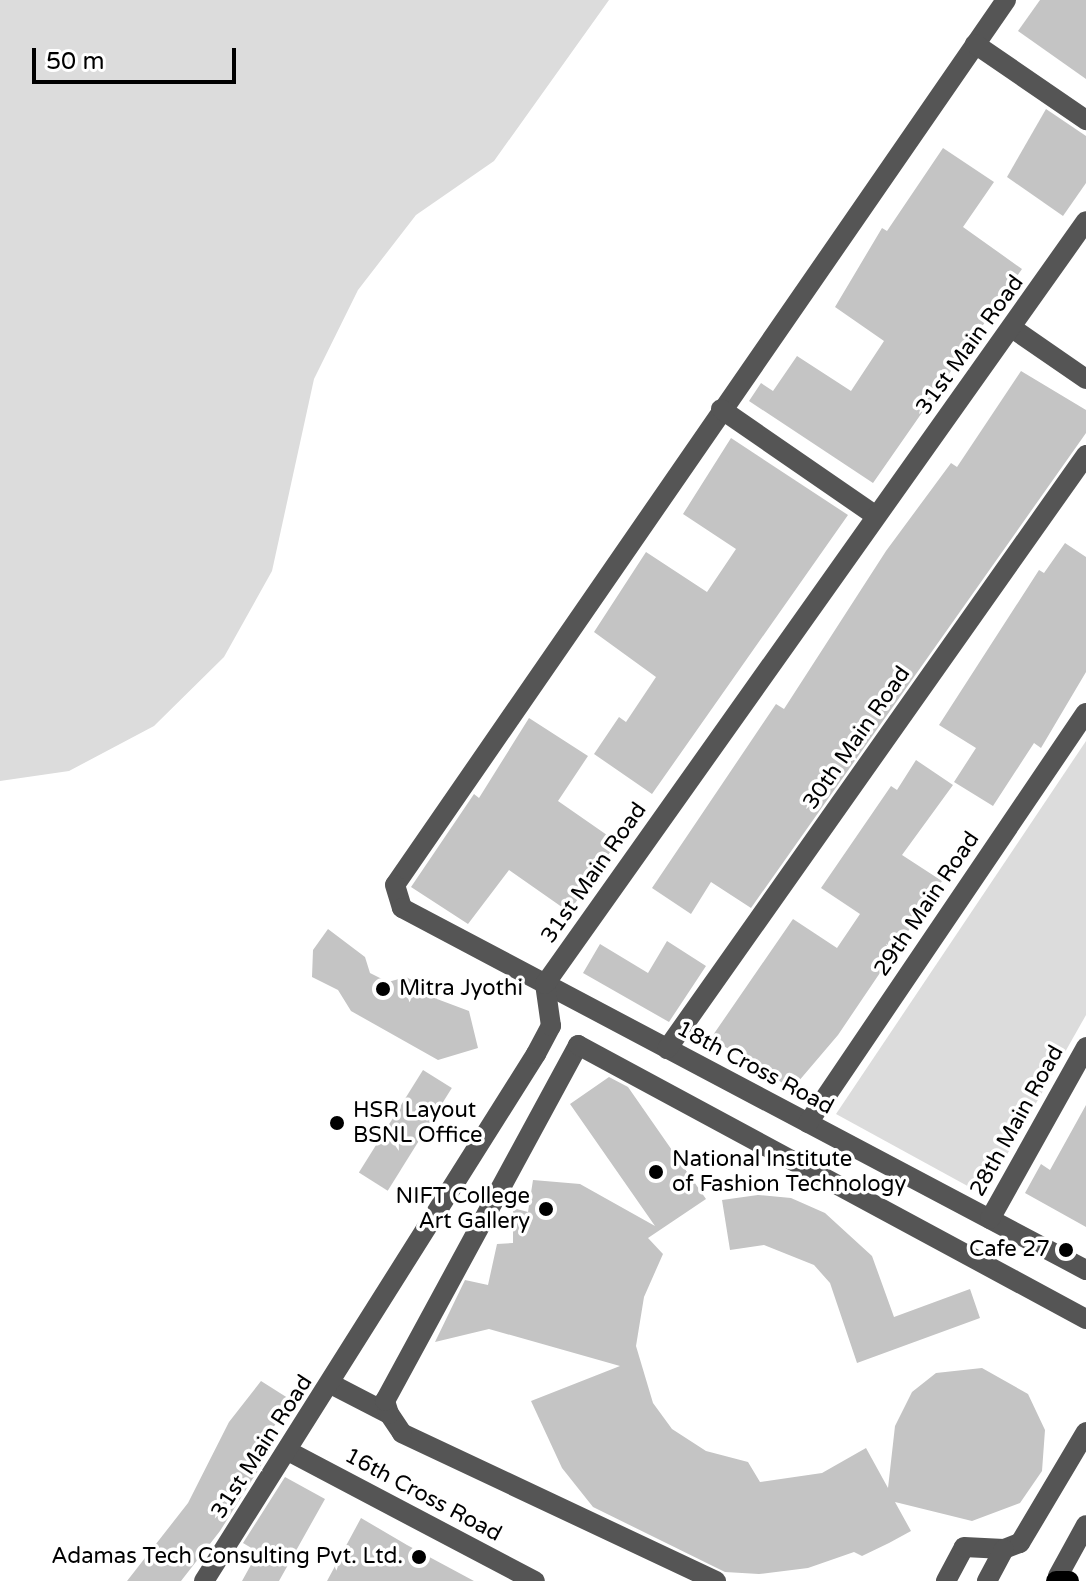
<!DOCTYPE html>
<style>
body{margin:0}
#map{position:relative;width:1086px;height:1581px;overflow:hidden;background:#fff;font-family:"Varela Round",sans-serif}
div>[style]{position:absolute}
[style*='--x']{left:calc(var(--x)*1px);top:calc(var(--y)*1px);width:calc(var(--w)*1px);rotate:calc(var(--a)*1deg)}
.green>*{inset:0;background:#dcdcdc}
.building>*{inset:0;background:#c4c4c4;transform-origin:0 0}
.minor>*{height:20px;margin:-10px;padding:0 10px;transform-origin:10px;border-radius:10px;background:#555}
.major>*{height:20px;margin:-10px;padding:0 10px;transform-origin:10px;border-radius:10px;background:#000}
.dots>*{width:22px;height:22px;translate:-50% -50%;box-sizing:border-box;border:4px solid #fff;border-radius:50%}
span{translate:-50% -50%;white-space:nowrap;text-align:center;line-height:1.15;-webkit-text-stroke:7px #fff;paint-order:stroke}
.street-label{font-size:22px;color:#000}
.poi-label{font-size:22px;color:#000}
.left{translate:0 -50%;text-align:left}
.right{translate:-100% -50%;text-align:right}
.scale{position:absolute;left:32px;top:48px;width:204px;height:36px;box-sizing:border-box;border:4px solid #000;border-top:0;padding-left:10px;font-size:24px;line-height:28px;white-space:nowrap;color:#000;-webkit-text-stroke:6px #fff;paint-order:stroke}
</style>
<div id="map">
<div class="green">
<div style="clip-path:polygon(0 0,609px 0,494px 161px,416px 215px,358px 290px,314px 379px,272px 571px,224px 657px,154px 726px,69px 771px,0 781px)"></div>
<div style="clip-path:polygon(1086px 741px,1086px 1015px,984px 1195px,836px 1114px)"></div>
</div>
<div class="building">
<div style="clip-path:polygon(1040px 0,1086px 0,1086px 79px,1018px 31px)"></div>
<div style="clip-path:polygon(1046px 109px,1086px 136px,1086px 183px,1063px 216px,1007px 177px)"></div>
<div style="clip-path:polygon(943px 148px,994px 182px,963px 227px,1022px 269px,873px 483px,749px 401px,761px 383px,773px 391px,797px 356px,851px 391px,884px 341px,835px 307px,882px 228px,887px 231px)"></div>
<div style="clip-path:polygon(1021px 371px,1086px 410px,1086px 433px,751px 908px,711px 882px,691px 914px,652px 888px,776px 704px,784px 709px,886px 551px,951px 463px,957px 467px)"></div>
<div style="clip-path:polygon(731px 438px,848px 515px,652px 794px,594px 754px,619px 717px,626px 722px,656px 677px,594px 632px,646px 552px,707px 592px,736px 549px,683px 514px)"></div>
<div style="clip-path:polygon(1065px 543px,1086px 557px,1086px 672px,1041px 748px,1034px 743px,993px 806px,954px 782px,976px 748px,939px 725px,1039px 570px,1044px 573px)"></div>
<div style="clip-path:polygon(529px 718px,588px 756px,558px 801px,617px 842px,569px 912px,509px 870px,468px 924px,411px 887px,474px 794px,479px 798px)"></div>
<div style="clip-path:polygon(916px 760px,953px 785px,902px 855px,942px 881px,838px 1035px,792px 1089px,711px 1038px,793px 919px,837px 948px,860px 914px,821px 888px,891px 786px,897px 790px)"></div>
<div style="clip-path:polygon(328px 929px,365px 957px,370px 973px,388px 982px,406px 977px,435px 992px,437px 999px,469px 1011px,478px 1048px,438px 1060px,351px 1011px,338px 990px,312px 977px,313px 950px)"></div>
<div style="clip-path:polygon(667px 941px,706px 966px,669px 1022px,583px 973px,600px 944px,648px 973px)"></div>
<div style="left:423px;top:1070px;width:34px;height:121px;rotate:32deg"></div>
<div style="clip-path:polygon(609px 1077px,628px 1087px,706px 1199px,648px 1238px,663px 1254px,644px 1297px,636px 1346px,653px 1403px,672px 1429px,706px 1451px,748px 1462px,760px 1482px,822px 1473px,866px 1448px,888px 1488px,895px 1426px,912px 1392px,936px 1373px,982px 1368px,1028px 1394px,1045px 1430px,1042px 1471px,1020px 1503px,972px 1521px,895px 1502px,911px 1531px,889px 1543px,862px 1556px,854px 1552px,808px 1568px,759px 1574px,725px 1572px,593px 1507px,562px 1468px,531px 1401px,620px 1366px,489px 1329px,435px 1342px,465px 1280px,488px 1285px,497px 1244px,513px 1243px,513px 1208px,528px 1212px,533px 1180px,580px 1184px,655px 1226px,570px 1104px)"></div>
<div style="clip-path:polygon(1086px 1105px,1086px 1227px,1025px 1193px,1041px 1164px,1050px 1170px)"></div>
<div style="clip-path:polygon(758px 1195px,791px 1198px,825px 1213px,872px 1256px,894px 1317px,970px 1289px,980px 1318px,857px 1363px,830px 1283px,814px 1265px,764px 1245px,730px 1250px,722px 1200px)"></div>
<div style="clip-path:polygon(261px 1381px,291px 1400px,253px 1459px,262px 1464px,220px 1531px,181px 1581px,127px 1581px,188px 1503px,229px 1422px)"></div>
<div style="clip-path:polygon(285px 1477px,325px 1499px,279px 1581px,242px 1581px,258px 1552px,243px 1543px)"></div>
<div style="clip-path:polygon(361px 1518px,407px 1545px,474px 1581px,327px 1581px)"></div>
</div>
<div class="minor">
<div style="--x:1006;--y:0;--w:1075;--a:124.62"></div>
<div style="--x:395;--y:885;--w:24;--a:73"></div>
<div style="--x:402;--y:908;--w:774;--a:27.89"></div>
<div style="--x:975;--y:44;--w:135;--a:34.4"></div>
<div style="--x:1012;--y:328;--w:90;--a:34.6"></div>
<div style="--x:721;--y:409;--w:188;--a:34.6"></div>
<div style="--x:667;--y:1049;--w:727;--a:-54.8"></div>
<div style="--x:808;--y:1123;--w:495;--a:-55.9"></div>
<div style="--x:990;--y:1219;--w:197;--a:-60.8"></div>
<div style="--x:331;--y:1384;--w:65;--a:27.3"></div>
<div style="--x:288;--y:1451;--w:279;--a:27.8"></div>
<div style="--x:1058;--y:1576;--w:58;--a:-61.2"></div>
<div style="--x:204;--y:1581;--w:623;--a:-57.79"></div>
<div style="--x:536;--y:1054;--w:32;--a:-62"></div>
<div style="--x:551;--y:1026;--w:42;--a:-98.1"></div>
<div style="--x:545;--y:984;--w:935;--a:-54.66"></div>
<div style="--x:716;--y:1581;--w:347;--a:-154.8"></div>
<div style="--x:402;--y:1433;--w:23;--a:-124"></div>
<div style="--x:389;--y:1414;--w:14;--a:-107"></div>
<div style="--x:385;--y:1401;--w:405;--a:-61.5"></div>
<div style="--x:578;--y:1045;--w:577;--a:28.34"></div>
<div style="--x:946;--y:1581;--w:38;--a:-62"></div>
<div style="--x:964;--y:1547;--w:40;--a:2.9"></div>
<div style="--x:1004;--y:1549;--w:17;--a:-21"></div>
<div style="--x:1020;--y:1543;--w:129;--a:-59.3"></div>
<div style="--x:987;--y:1581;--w:36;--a:-62"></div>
</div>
<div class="major">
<div style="--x:1056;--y:1581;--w:13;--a:0"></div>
</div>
<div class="dots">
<div style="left:383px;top:989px;background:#000"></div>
<div style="left:337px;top:1123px;background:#000"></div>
<div style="left:656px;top:1172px;background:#000"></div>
<div style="left:546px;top:1209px;background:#000"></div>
<div style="left:1066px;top:1250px;background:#000"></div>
<div style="left:419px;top:1557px;background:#000"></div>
</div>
<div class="street-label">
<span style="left:970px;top:345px;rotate:-54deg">31st Main Road</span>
<span style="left:857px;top:738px;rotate:-55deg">30th Main Road</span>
<span style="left:594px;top:873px;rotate:-55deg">31st Main Road</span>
<span style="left:927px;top:904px;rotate:-56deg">29th Main Road</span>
<span style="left:755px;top:1068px;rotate:28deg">18th Cross Road</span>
<span style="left:1017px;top:1121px;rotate:-61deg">28th Main Road</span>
<span style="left:262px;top:1447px;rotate:-57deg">31st Main Road</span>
<span style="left:423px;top:1495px;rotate:28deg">16th Cross Road</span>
</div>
<div class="poi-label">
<span class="left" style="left:399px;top:989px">Mitra Jyothi</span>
<span class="left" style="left:353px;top:1123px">HSR Layout<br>BSNL Office</span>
<span class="left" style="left:672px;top:1172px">National Institute<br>of Fashion Technology</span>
<span class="right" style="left:530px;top:1209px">NIFT College<br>Art Gallery</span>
<span class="right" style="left:1050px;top:1250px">Cafe 27</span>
<span class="right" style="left:403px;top:1557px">Adamas Tech Consulting Pvt. Ltd.</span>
</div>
<div class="scale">50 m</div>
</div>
